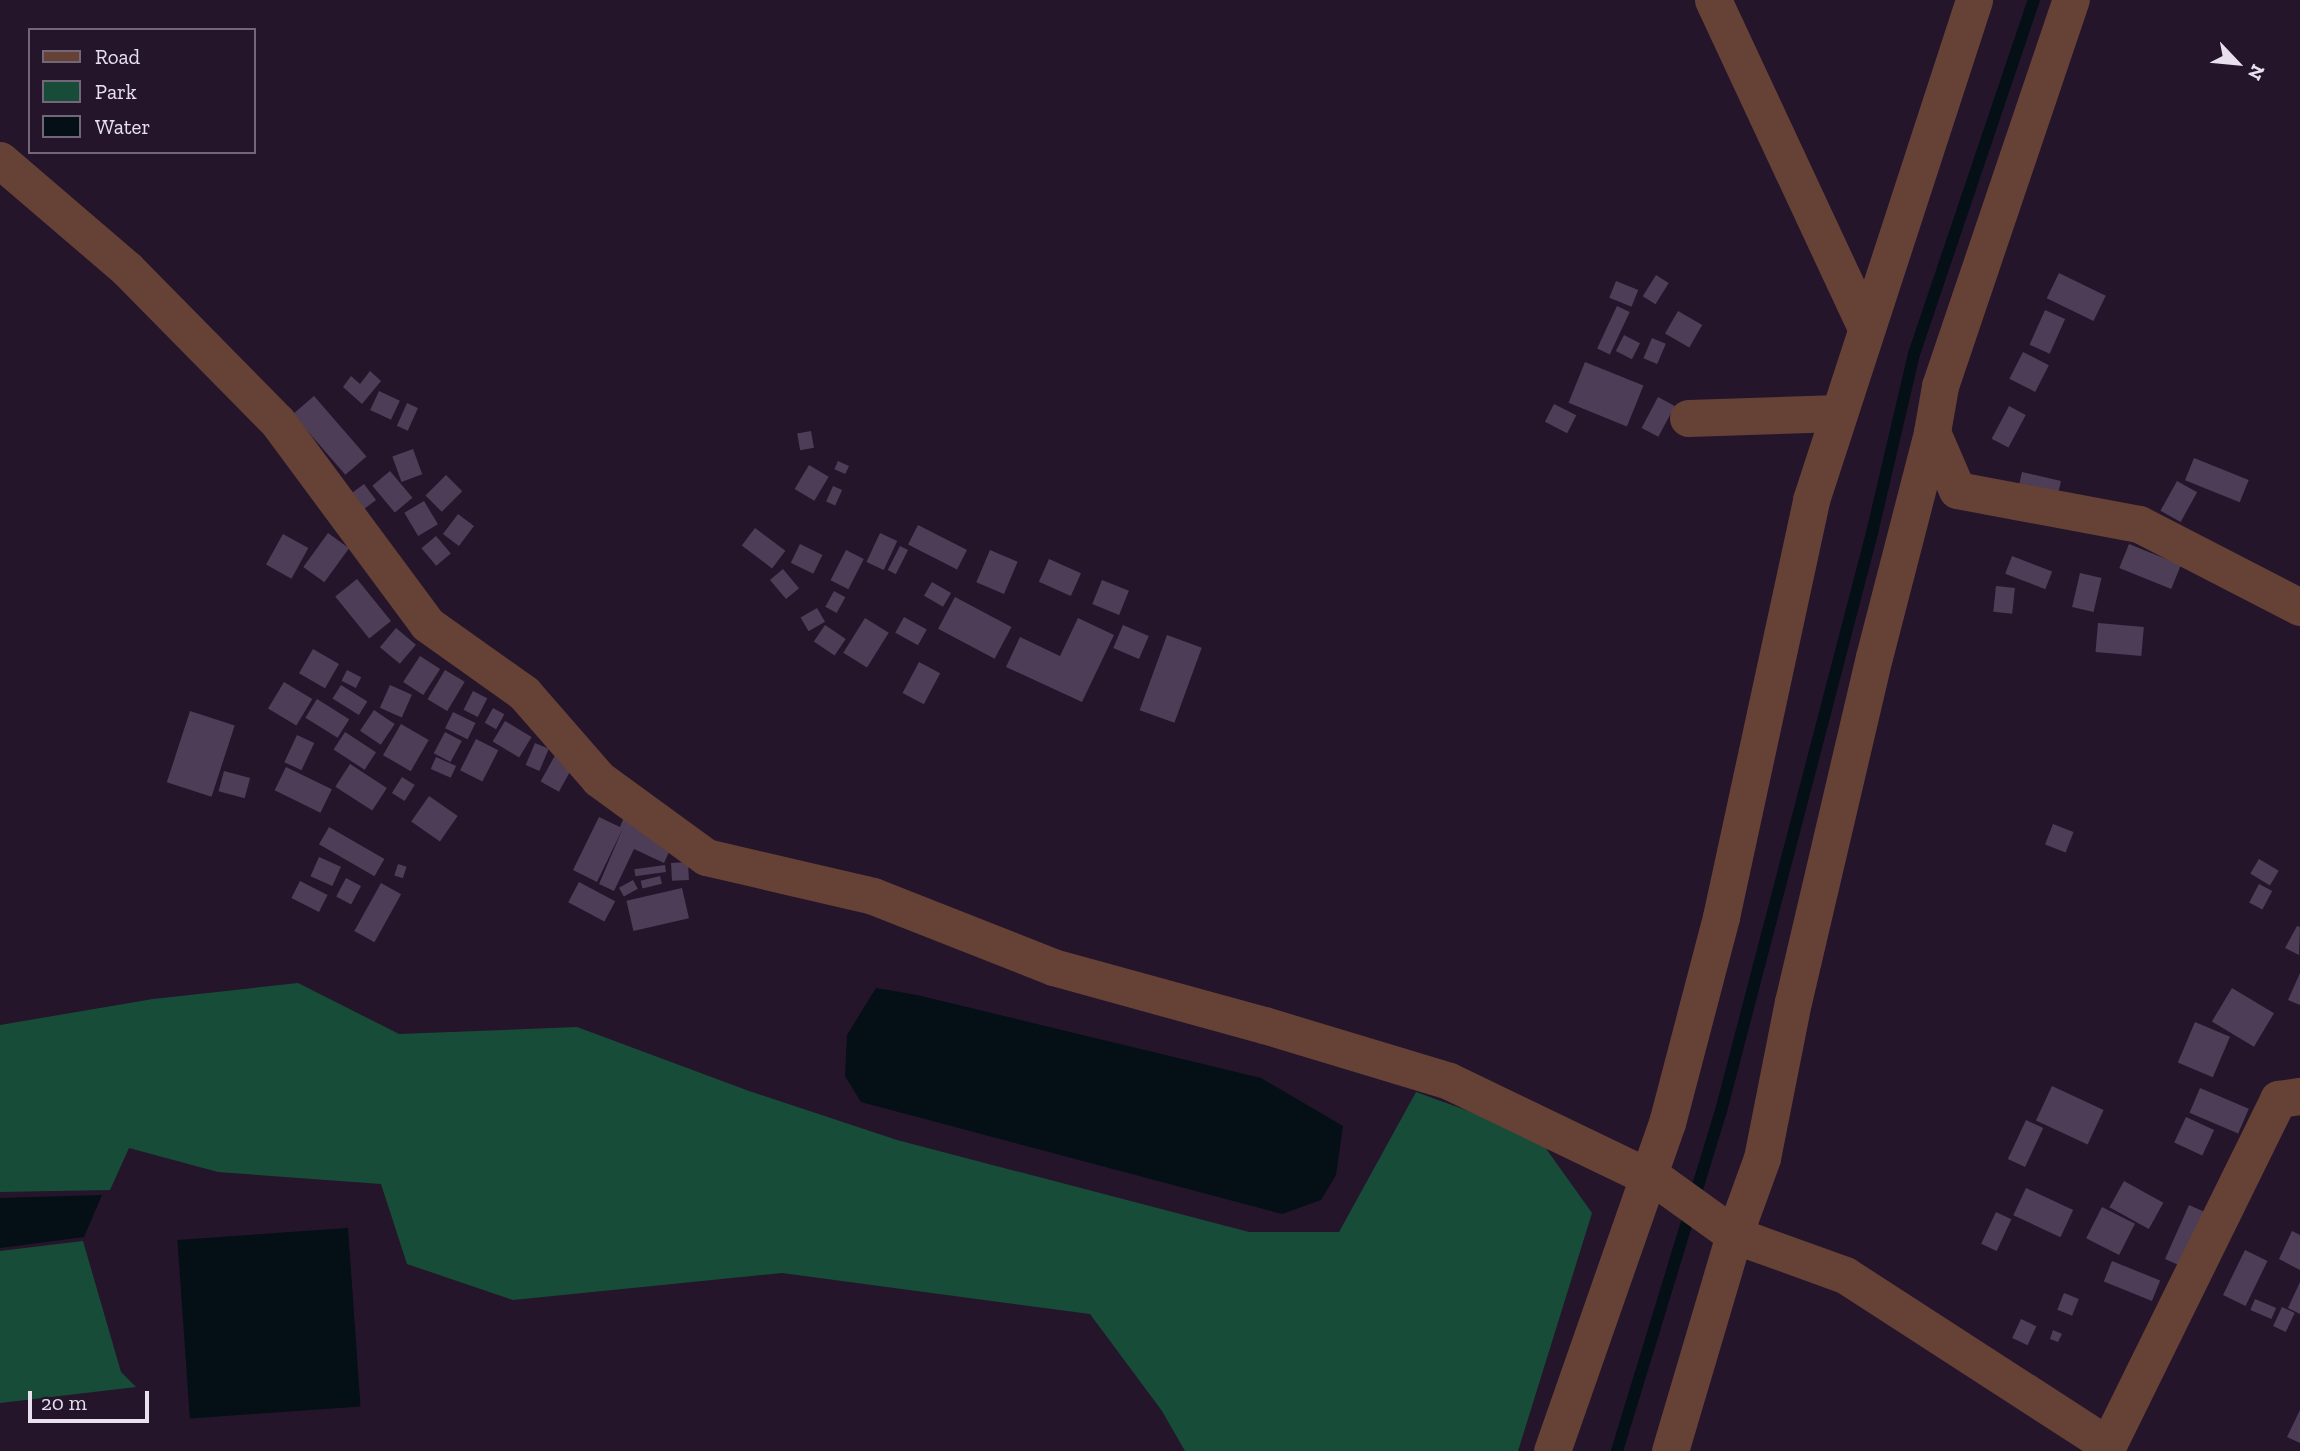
<!DOCTYPE html>
<style>
body{margin:0}
#map{position:relative;width:2300px;height:1451px;overflow:hidden;background:#24152b;font-family:"Zilla Slab",serif}
div>[style]{position:absolute}
[style*='--x']{left:calc(var(--x)*1px);top:calc(var(--y)*1px);width:calc(var(--w)*1px);rotate:calc(var(--a)*1deg)}
.green>*{inset:0;background:#174d38}
.water>*{inset:0;background:#040f16;transform-origin:0 0}
.stream>*{height:12px;margin:-6px;padding:0 6px;transform-origin:6px;border-radius:6px;background:#040f16}
.building>*{inset:0;background:#4d3d56;transform-origin:0 0}
.street>*{height:37px;margin:-18.5px;padding:0 18.5px;transform-origin:18.5px;border-radius:18.5px;background:#664136}
span{translate:-50% -50%;white-space:nowrap;text-align:center;line-height:1.15;-webkit-text-stroke:5px #24152b;paint-order:stroke}
.legend{position:absolute;left:28px;top:28px;width:228px;height:126px;box-sizing:border-box;background:#24152b;border:2px solid #736679;margin:0;padding:9px 12px;list-style:none;font-size:21px;color:#e9e0ef}
.legend li{display:flex;align-items:center;gap:14px;height:35px}
.legend b{width:35px;border:2px solid #736679}
.north{position:absolute;left:2202px;top:28px;width:70px;height:70px;-webkit-text-stroke:5px #24152b;paint-order:stroke;rotate:116deg;font-size:19px;font-weight:700;line-height:28px;text-align:center;color:#e9e0ef}
.north::after{content:'';display:block;margin:auto;width:24px;height:32px;background:#e9e0ef;clip-path:polygon(50% 0,100% 100%,50% 72%,0 100%)}
.scale{position:absolute;left:28px;top:1391px;width:121px;height:32px;box-sizing:border-box;border:4px solid #e9e0ef;border-top:0;padding-left:9px;font-size:21px;line-height:24px;white-space:nowrap;color:#e9e0ef;-webkit-text-stroke:5px #24152b;paint-order:stroke}
</style>
<div id="map">
<div class="green">
<div style="clip-path:polygon(298px 983px,399px 1034px,577px 1027px,749px 1091px,897px 1140px,1249px 1232px,1339px 1232px,1416px 1092px,1537px 1136px,1592px 1213px,1518px 1451px,1185px 1451px,1162px 1411px,1090px 1314px,782px 1273px,513px 1300px,407px 1264px,381px 1184px,218px 1172px,129px 1148px,110px 1190px,0 1192px,0 1025px,153px 999px)"></div>
<div style="clip-path:polygon(83px 1241px,121px 1372px,136px 1387px,0 1403px,0 1251px)"></div>
</div>
<div class="water">
<div style="clip-path:polygon(876px 988px,917px 995px,1261px 1078px,1343px 1126px,1336px 1175px,1321px 1200px,1282px 1214px,861px 1102px,845px 1076px,847px 1035px)"></div>
<div style="clip-path:polygon(102px 1195px,84px 1237px,0 1248px,0 1198px)"></div>
<div style="left:348px;top:1228px;width:179px;height:171px;rotate:86deg"></div>
</div>
<div class="stream">
<div style="--x:1617;--y:1451;--w:356;--a:-73"></div>
<div style="--x:1721;--y:1111;--w:597;--a:-75.36"></div>
<div style="--x:1872;--y:533;--w:184;--a:-76.8"></div>
<div style="--x:1914;--y:354;--w:374;--a:-71.3"></div>
</div>
<div class="building">
<div style="left:2059px;top:273px;width:52px;height:28px;rotate:26deg"></div>
<div style="left:1656px;top:275px;width:15px;height:25px;rotate:32deg"></div>
<div style="left:1616px;top:281px;width:24px;height:18px;rotate:22deg"></div>
<div style="left:1617px;top:306px;width:14px;height:47px;rotate:25deg"></div>
<div style="left:2045px;top:310px;width:22px;height:38px;rotate:24deg"></div>
<div style="left:1678px;top:311px;width:28px;height:26px;rotate:30deg"></div>
<div style="left:1624px;top:335px;width:18px;height:18px;rotate:27deg"></div>
<div style="left:1652px;top:338px;width:15px;height:22px;rotate:23deg"></div>
<div style="left:2023px;top:352px;width:29px;height:30px;rotate:27deg"></div>
<div style="left:1585px;top:362px;width:63px;height:44px;rotate:22deg"></div>
<div style="clip-path:polygon(370px 371px,381px 381px,362px 404px,343px 387px,351px 376px,360px 384px)"></div>
<div style="left:379px;top:391px;width:23px;height:21px;rotate:25deg"></div>
<div style="left:314px;top:396px;width:80px;height:28px;rotate:49deg"></div>
<div style="left:1658px;top:397px;width:19px;height:35px;rotate:28deg"></div>
<div style="left:407px;top:403px;width:12px;height:25px;rotate:24deg"></div>
<div style="left:1554px;top:404px;width:25px;height:20px;rotate:27deg"></div>
<div style="left:2009px;top:406px;width:19px;height:37px;rotate:28deg"></div>
<div style="left:811px;top:431px;width:17px;height:14px;rotate:80deg"></div>
<div style="left:413px;top:449px;width:27px;height:22px;rotate:70deg"></div>
<div style="left:2194px;top:458px;width:59px;height:24px;rotate:22deg"></div>
<div style="left:838px;top:461px;width:12px;height:9px;rotate:24deg"></div>
<div style="left:809px;top:465px;width:23px;height:28px;rotate:31deg"></div>
<div style="left:390px;top:471px;width:35px;height:23px;rotate:50deg"></div>
<div style="left:2022px;top:472px;width:40px;height:13px;rotate:13deg"></div>
<div style="left:446px;top:475px;width:23px;height:29px;rotate:45deg"></div>
<div style="left:2177px;top:481px;width:23px;height:34px;rotate:29deg"></div>
<div style="left:364px;top:484px;width:20px;height:18px;rotate:53deg"></div>
<div style="left:833px;top:486px;width:10px;height:17px;rotate:24deg"></div>
<div style="left:424px;top:501px;width:27px;height:23px;rotate:59deg"></div>
<div style="left:458px;top:514px;width:20px;height:25px;rotate:37deg"></div>
<div style="left:918px;top:525px;width:55px;height:22px;rotate:27deg"></div>
<div style="left:755px;top:528px;width:38px;height:22px;rotate:37deg"></div>
<div style="left:328px;top:533px;width:26px;height:42px;rotate:36deg"></div>
<div style="left:880px;top:533px;width:19px;height:32px;rotate:25deg"></div>
<div style="left:283px;top:534px;width:29px;height:35px;rotate:29deg"></div>
<div style="left:436px;top:536px;width:23px;height:19px;rotate:50deg"></div>
<div style="left:800px;top:544px;width:25px;height:21px;rotate:26deg"></div>
<div style="left:2129px;top:544px;width:56px;height:26px;rotate:22deg"></div>
<div style="left:900px;top:546px;width:9px;height:27px;rotate:27deg"></div>
<div style="left:846px;top:550px;width:20px;height:34px;rotate:27deg"></div>
<div style="left:990px;top:550px;width:30px;height:35px;rotate:23deg"></div>
<div style="left:2012px;top:556px;width:43px;height:19px;rotate:21deg"></div>
<div style="left:1049px;top:559px;width:35px;height:25px;rotate:24deg"></div>
<div style="left:783px;top:569px;width:25px;height:17px;rotate:50deg"></div>
<div style="left:2080px;top:573px;width:22px;height:35px;rotate:13deg"></div>
<div style="left:357px;top:579px;width:54px;height:28px;rotate:51deg"></div>
<div style="left:1102px;top:580px;width:29px;height:26px;rotate:22deg"></div>
<div style="left:932px;top:582px;width:22px;height:16px;rotate:30deg"></div>
<div style="left:1996px;top:586px;width:19px;height:26px;rotate:6deg"></div>
<div style="left:834px;top:591px;width:13px;height:18px;rotate:29deg"></div>
<div style="left:955px;top:597px;width:64px;height:36px;rotate:28deg"></div>
<div style="left:817px;top:608px;width:16px;height:19px;rotate:60deg"></div>
<div style="left:904px;top:617px;width:26px;height:18px;rotate:29deg"></div>
<div style="left:865px;top:618px;width:28px;height:41px;rotate:32deg"></div>
<div style="clip-path:polygon(1078px 618px,1114px 635px,1082px 702px,1006px 667px,1020px 637px,1060px 656px)"></div>
<div style="left:2098px;top:623px;width:46px;height:29px;rotate:5deg"></div>
<div style="left:825px;top:625px;width:25px;height:20px;rotate:34deg"></div>
<div style="left:1123px;top:625px;width:28px;height:25px;rotate:23deg"></div>
<div style="left:396px;top:628px;width:26px;height:25px;rotate:40deg"></div>
<div style="left:1167px;top:635px;width:37px;height:80px;rotate:20deg"></div>
<div style="left:313px;top:649px;width:30px;height:28px;rotate:30deg"></div>
<div style="left:420px;top:656px;width:24px;height:31px;rotate:33deg"></div>
<div style="left:919px;top:662px;width:24px;height:35px;rotate:28deg"></div>
<div style="left:347px;top:670px;width:16px;height:12px;rotate:27deg"></div>
<div style="left:445px;top:670px;width:23px;height:34px;rotate:31deg"></div>
<div style="left:284px;top:682px;width:33px;height:31px;rotate:31deg"></div>
<div style="left:341px;top:685px;width:31px;height:16px;rotate:32deg"></div>
<div style="left:390px;top:685px;width:24px;height:25px;rotate:24deg"></div>
<div style="left:473px;top:691px;width:16px;height:21px;rotate:27deg"></div>
<div style="left:317px;top:699px;width:38px;height:22px;rotate:32deg"></div>
<div style="left:493px;top:708px;width:13px;height:17px;rotate:29deg"></div>
<div style="left:374px;top:710px;width:25px;height:25px;rotate:34deg"></div>
<div style="left:190px;top:711px;width:47px;height:75px;rotate:18deg"></div>
<div style="left:453px;top:712px;width:25px;height:18px;rotate:26deg"></div>
<div style="left:505px;top:721px;width:31px;height:24px;rotate:31deg"></div>
<div style="left:401px;top:724px;width:32px;height:36px;rotate:30deg"></div>
<div style="left:345px;top:732px;width:37px;height:21px;rotate:33deg"></div>
<div style="left:445px;top:732px;width:19px;height:24px;rotate:28deg"></div>
<div style="left:297px;top:735px;width:19px;height:30px;rotate:25deg"></div>
<div style="left:476px;top:739px;width:25px;height:35px;rotate:27deg"></div>
<div style="left:535px;top:743px;width:15px;height:24px;rotate:23deg"></div>
<div style="left:558px;top:750px;width:21px;height:36px;rotate:29deg"></div>
<div style="left:436px;top:757px;width:22px;height:13px;rotate:24deg"></div>
<div style="left:350px;top:764px;width:44px;height:27px;rotate:33deg"></div>
<div style="left:286px;top:767px;width:51px;height:26px;rotate:26deg"></div>
<div style="left:224px;top:771px;width:27px;height:21px;rotate:15deg"></div>
<div style="left:402px;top:777px;width:15px;height:19px;rotate:32deg"></div>
<div style="left:429px;top:796px;width:35px;height:31px;rotate:35deg"></div>
<div style="clip-path:polygon(599px 817px,620px 827px,624px 817px,674px 841px,664px 863px,634px 849px,614px 891px,599px 884px,623px 828px,597px 882px,573px 870px)"></div>
<div style="left:2053px;top:824px;width:22px;height:22px;rotate:21deg"></div>
<div style="left:329px;top:827px;width:64px;height:20px;rotate:30deg"></div>
<div style="left:319px;top:857px;width:24px;height:21px;rotate:24deg"></div>
<div style="left:2259px;top:859px;width:23px;height:17px;rotate:31deg"></div>
<div style="left:688px;top:862px;width:18px;height:17px;rotate:87deg"></div>
<div style="left:398px;top:864px;width:9px;height:12px;rotate:18deg"></div>
<div style="left:665px;top:865px;width:7px;height:31px;rotate:82deg"></div>
<div style="left:660px;top:876px;width:8px;height:20px;rotate:76deg"></div>
<div style="left:346px;top:878px;width:17px;height:21px;rotate:28deg"></div>
<div style="left:633px;top:880px;width:10px;height:16px;rotate:61deg"></div>
<div style="left:300px;top:881px;width:31px;height:19px;rotate:27deg"></div>
<div style="left:579px;top:882px;width:41px;height:23px;rotate:28deg"></div>
<div style="left:381px;top:883px;width:23px;height:55px;rotate:29deg"></div>
<div style="left:2259px;top:884px;width:15px;height:21px;rotate:28deg"></div>
<div style="left:682px;top:888px;width:31px;height:57px;rotate:77deg"></div>
<div style="clip-path:polygon(2297px 926px,2300px 927px,2299px 955px,2285px 948px)"></div>
<div style="clip-path:polygon(2300px 973px,2300px 1005px,2288px 1000px)"></div>
<div style="left:2232px;top:988px;width:49px;height:39px;rotate:31deg"></div>
<div style="left:2195px;top:1022px;width:38px;height:44px;rotate:23deg"></div>
<div style="left:2052px;top:1086px;width:57px;height:38px;rotate:25deg"></div>
<div style="left:2200px;top:1088px;width:53px;height:27px;rotate:23deg"></div>
<div style="left:2186px;top:1117px;width:31px;height:28px;rotate:25deg"></div>
<div style="left:2026px;top:1120px;width:19px;height:43px;rotate:25deg"></div>
<div style="left:2124px;top:1181px;width:45px;height:30px;rotate:29deg"></div>
<div style="left:2026px;top:1188px;width:52px;height:30px;rotate:25deg"></div>
<div style="left:2189px;top:1205px;width:24px;height:59px;rotate:24deg"></div>
<div style="left:2102px;top:1207px;width:37px;height:35px;rotate:27deg"></div>
<div style="left:1996px;top:1212px;width:17px;height:35px;rotate:25deg"></div>
<div style="clip-path:polygon(2292px 1231px,2300px 1235px,2300px 1270px,2279px 1259px)"></div>
<div style="left:2245px;top:1250px;width:25px;height:50px;rotate:26deg"></div>
<div style="left:2112px;top:1261px;width:52px;height:22px;rotate:22deg"></div>
<div style="clip-path:polygon(2300px 1282px,2300px 1314px,2288px 1308px)"></div>
<div style="left:2064px;top:1293px;width:16px;height:18px;rotate:22deg"></div>
<div style="left:2255px;top:1299px;width:23px;height:12px;rotate:23deg"></div>
<div style="left:2282px;top:1307px;width:14px;height:21px;rotate:25deg"></div>
<div style="left:2021px;top:1319px;width:17px;height:21px;rotate:25deg"></div>
<div style="clip-path:polygon(2053px 1330px,2062px 1334px,2058px 1342px,2050px 1339px)"></div>
<div style="clip-path:polygon(2300px 1410px,2300px 1443px,2287px 1437px)"></div>
</div>
<div class="street">
<div style="--x:1713;--y:0;--w:360;--a:65"></div>
<div style="--x:0;--y:160;--w:167;--a:40.6"></div>
<div style="--x:127;--y:269;--w:214;--a:45.4"></div>
<div style="--x:277;--y:421;--w:252;--a:53.5"></div>
<div style="--x:427;--y:624;--w:119;--a:35.4"></div>
<div style="--x:524;--y:693;--w:114;--a:48.9"></div>
<div style="--x:599;--y:779;--w:132;--a:36.1"></div>
<div style="--x:706;--y:857;--w:171;--a:13.1"></div>
<div style="--x:873;--y:896;--w:193;--a:21.5"></div>
<div style="--x:1053;--y:967;--w:219;--a:15.4"></div>
<div style="--x:1264;--y:1025;--w:193;--a:16.8"></div>
<div style="--x:1449;--y:1081;--w:237;--a:25.7"></div>
<div style="--x:1663;--y:1184;--w:87;--a:35.7"></div>
<div style="--x:1734;--y:1235;--w:118;--a:19.8"></div>
<div style="--x:1845;--y:1275;--w:313;--a:32.9"></div>
<div style="--x:2108;--y:1445;--w:386;--a:-63.8"></div>
<div style="--x:2278;--y:1099;--w:22;--a:-8"></div>
<div style="--x:1688;--y:418;--w:151;--a:-1.9"></div>
<div style="--x:1932;--y:432;--w:63;--a:66.7"></div>
<div style="--x:1957;--y:490;--w:185;--a:10.6"></div>
<div style="--x:2139;--y:524;--w:181;--a:27.3"></div>
<div style="--x:1552;--y:1451;--w:348;--a:-70.7"></div>
<div style="--x:1667;--y:1123;--w:213;--a:-75.3"></div>
<div style="--x:1721;--y:917;--w:427;--a:-77.8"></div>
<div style="--x:1811;--y:500;--w:526;--a:-71.94"></div>
<div style="--x:1670;--y:1451;--w:225;--a:-73.5"></div>
<div style="--x:1734;--y:1235;--w:82;--a:-70"></div>
<div style="--x:1762;--y:1158;--w:159;--a:-78.8"></div>
<div style="--x:1793;--y:1002;--w:354;--a:-76.8"></div>
<div style="--x:1874;--y:657;--w:232;--a:-75.5"></div>
<div style="--x:1932;--y:432;--w:47;--a:-80.1"></div>
<div style="--x:1940;--y:386;--w:408;--a:-71.3"></div>
</div>
<ul class="legend">
<li><b style="height:9px;background:#664136"></b>Road</li>
<li><b style="height:19px;background:#174d38"></b>Park</li>
<li><b style="height:19px;background:#040f16"></b>Water</li>
</ul>
<div class="north">N</div>
<div class="scale">20 m</div>
</div>
